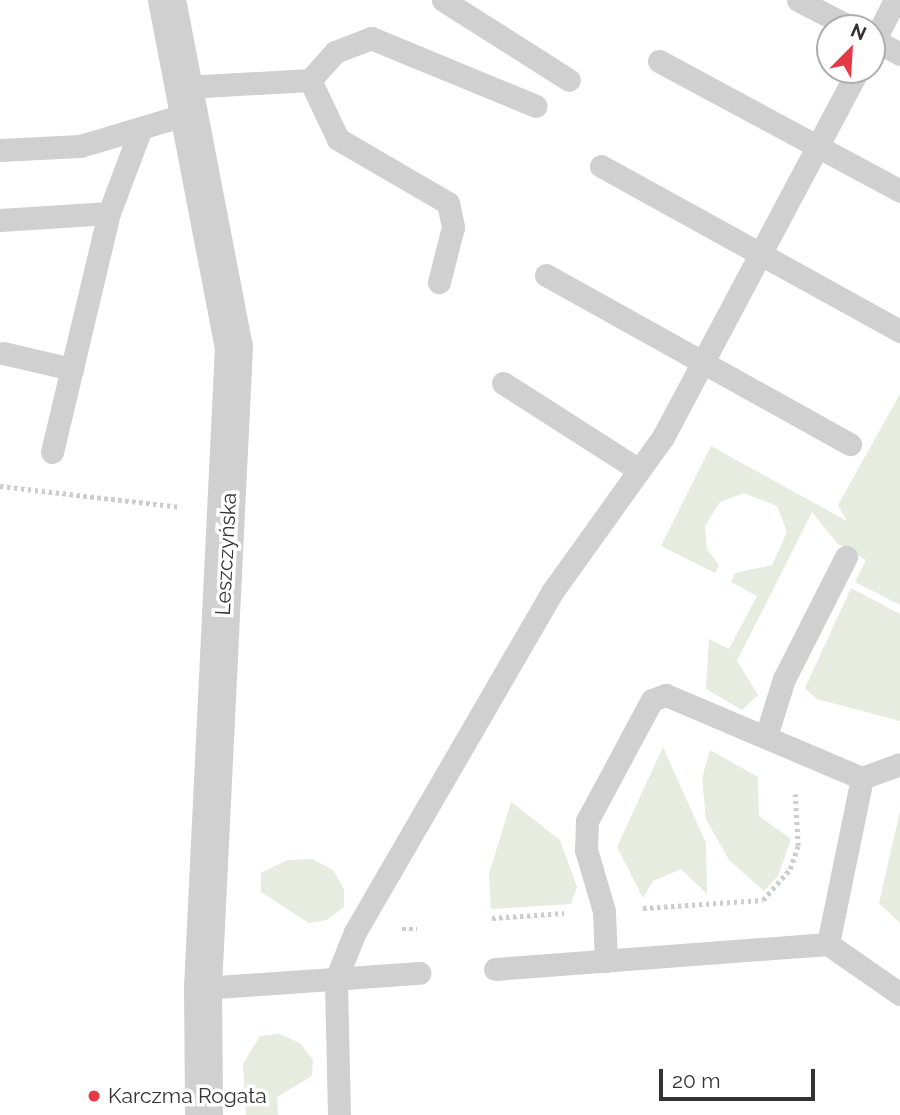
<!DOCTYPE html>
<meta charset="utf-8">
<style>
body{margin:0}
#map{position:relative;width:900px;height:1115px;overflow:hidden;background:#fff;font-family:Raleway,sans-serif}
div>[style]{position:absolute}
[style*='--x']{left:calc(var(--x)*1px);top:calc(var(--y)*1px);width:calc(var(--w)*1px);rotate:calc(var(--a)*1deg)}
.green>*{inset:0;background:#e6ecdf}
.path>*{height:4.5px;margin-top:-2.25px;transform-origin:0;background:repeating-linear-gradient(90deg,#cdcdcd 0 3.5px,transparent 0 7px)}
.lane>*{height:23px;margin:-11.5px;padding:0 11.5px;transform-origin:11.5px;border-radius:11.5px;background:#d0d0d0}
.street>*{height:38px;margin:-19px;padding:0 19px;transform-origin:19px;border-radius:19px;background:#d0d0d0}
.dots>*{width:19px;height:19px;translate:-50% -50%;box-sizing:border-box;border:4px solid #fff;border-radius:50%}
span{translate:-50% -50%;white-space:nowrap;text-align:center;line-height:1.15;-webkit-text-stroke:7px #fff;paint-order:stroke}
.street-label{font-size:21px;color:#333}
.poi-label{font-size:21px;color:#333}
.left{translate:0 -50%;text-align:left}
.north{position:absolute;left:816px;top:14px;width:70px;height:70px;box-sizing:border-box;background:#fff;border:2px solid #adadad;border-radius:50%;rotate:24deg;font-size:19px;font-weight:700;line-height:28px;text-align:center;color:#333}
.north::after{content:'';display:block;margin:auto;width:24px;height:32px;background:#e63946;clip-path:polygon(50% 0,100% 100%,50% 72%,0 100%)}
.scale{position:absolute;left:659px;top:1069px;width:156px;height:32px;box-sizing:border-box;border:4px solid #333;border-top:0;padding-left:9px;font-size:21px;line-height:24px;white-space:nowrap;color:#333;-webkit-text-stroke:5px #fff;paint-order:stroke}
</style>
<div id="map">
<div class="green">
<div style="clip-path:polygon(900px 394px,900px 605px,855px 582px,866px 560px,838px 544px,812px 512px,737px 661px,758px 695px,742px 710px,706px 689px,709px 639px,729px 649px,757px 596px,731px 582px,735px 573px,772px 565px,787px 532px,777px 506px,744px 493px,720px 502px,705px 526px,707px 549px,719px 565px,715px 573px,661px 546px,711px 446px,847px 521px,838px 505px)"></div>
<div style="clip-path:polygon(851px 588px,900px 614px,900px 721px,817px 699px,805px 688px)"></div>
<div style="clip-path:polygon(663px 747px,706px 843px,707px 894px,681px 869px,653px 881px,643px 898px,617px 847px)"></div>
<div style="clip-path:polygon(710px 750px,758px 777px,759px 816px,791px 839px,778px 876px,764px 891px,729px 860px,706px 819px,702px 778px)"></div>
<div style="clip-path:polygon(511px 802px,560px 840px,577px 887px,571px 904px,491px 909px,489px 874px)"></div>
<div style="clip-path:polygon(900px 811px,900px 923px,879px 903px)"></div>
<div style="clip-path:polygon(312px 859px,333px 870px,344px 889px,344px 907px,327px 920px,309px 923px,261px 892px,261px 873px,287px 860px)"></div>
<div style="clip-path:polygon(279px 1034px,300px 1043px,313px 1060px,312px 1076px,277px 1097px,278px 1115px,246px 1115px,243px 1064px,260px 1036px)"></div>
</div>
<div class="path">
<div style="--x:0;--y:486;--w:182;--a:6.6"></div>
<div style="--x:643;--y:908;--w:120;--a:-3.8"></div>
<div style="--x:763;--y:900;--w:41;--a:-48.9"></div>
<div style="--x:790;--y:869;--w:24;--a:-71"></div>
<div style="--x:798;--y:846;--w:52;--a:-93.3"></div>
<div style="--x:492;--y:918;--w:72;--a:-4"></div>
<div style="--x:402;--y:929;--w:15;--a:0"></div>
</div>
<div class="lane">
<div style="--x:443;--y:0;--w:149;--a:32.4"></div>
<div style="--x:798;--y:0;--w:61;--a:27.4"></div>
<div style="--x:872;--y:39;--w:32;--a:28"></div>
<div style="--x:872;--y:45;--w:51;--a:-62.9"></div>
<div style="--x:659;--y:61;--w:274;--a:28.3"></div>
<div style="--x:310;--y:80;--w:65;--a:64.6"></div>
<div style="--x:338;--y:139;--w:127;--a:30.2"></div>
<div style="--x:448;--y:203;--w:25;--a:78"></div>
<div style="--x:453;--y:227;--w:57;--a:104.3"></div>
<div style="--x:185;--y:87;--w:125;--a:-3.2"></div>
<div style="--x:310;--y:80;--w:38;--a:-48"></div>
<div style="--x:335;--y:52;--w:39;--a:-21"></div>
<div style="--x:371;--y:38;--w:178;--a:22.4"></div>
<div style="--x:0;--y:150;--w:80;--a:-2.9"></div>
<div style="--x:80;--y:146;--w:116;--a:-16.6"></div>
<div style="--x:601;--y:166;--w:342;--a:28.9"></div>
<div style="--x:0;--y:220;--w:109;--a:-3.7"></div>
<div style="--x:546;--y:275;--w:348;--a:29.1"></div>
<div style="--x:3;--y:353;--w:71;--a:13.1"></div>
<div style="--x:503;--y:383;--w:161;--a:32.6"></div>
<div style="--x:52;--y:452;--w:246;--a:-76.6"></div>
<div style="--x:109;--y:213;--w:88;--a:-69.3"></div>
<div style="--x:766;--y:736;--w:60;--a:-72.5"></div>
<div style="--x:784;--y:679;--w:137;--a:-63.1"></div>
<div style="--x:862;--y:778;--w:40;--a:-20.2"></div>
<div style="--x:606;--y:961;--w:50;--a:-92.3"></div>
<div style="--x:604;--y:911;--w:64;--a:-106.4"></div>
<div style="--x:586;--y:850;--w:29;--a:-88"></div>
<div style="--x:587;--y:821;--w:137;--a:-61.8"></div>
<div style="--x:652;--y:700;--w:15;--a:-20"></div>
<div style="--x:666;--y:695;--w:213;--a:23"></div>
<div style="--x:862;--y:778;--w:169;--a:101.6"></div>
<div style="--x:495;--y:969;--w:334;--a:-4.3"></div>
<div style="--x:828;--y:944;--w:88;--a:34.8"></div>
<div style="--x:203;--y:988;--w:217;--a:-4"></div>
<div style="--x:339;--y:1115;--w:136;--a:-91.3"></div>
<div style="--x:336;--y:979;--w:51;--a:-68"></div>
<div style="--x:355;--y:932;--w:393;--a:-59.9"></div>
<div style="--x:552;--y:592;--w:191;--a:-54.4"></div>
<div style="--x:663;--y:437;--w:416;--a:-62"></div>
</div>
<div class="street">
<div style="--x:167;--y:0;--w:353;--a:79.1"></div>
<div style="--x:234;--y:347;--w:642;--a:92.77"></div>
<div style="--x:203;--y:988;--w:127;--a:89.5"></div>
</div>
<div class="dots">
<div style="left:94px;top:1096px;background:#e63946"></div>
</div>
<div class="street-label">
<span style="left:226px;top:554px;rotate:-87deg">Leszczyńska</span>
</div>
<div class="poi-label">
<span class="left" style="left:108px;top:1096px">Karczma Rogata</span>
</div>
<div class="north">N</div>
<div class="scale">20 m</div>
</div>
